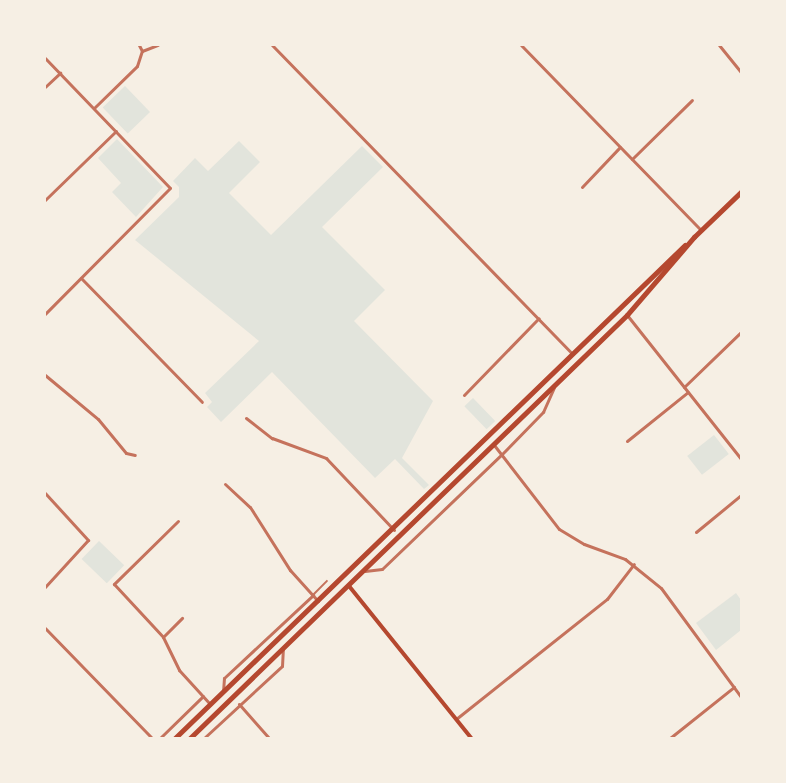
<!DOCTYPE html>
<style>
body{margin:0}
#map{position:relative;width:786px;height:783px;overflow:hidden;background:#f6efe4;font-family:Poppins,sans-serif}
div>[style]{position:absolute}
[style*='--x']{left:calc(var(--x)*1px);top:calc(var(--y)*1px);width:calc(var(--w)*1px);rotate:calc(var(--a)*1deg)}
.green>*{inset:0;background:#e2e4dc;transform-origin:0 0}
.service>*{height:1.5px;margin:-0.75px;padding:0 0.75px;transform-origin:0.75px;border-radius:0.75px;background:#c5725c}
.minor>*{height:3px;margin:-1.5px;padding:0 1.5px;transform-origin:1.5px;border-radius:1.5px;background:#c5725c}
.secondary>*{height:4px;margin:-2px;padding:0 2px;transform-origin:2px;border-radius:2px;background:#b5482f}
.primary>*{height:4.5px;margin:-2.25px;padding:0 2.25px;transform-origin:2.25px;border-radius:2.25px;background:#b5482f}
span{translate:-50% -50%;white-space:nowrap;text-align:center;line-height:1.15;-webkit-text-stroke:6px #f6efe4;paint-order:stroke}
.frame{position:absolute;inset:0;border:46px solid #f6efe4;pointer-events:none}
</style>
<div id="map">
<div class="green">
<div style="left:125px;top:86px;width:36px;height:31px;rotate:46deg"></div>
<div style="clip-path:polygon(117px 139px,163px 187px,136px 217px,112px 192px,121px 183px,98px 158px)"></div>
<div style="clip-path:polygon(239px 141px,260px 162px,229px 193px,271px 235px,362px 146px,383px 167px,322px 227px,385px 290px,354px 321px,433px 401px,402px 458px,429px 485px,424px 489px,395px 459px,375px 478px,272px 372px,221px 422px,207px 407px,212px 402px,205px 393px,259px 341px,135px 240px,179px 197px,179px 187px,173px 181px,195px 158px,208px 171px)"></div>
<div style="left:473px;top:398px;width:32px;height:12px;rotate:46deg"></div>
<div style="left:714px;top:435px;width:24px;height:34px;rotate:52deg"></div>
<div style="left:99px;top:541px;width:35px;height:25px;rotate:44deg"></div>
<div style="clip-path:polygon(736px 593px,741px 600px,741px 630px,716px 650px,696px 623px)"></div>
</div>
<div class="service">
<div style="--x:314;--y:594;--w:18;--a:-45"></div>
</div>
<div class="minor">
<div style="--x:272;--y:45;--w:430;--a:45.8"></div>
<div style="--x:521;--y:45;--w:258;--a:45.8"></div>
<div style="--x:719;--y:45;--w:35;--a:51"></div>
<div style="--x:142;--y:51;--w:17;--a:-21"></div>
<div style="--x:45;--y:58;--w:180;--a:46.1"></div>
<div style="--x:170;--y:188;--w:177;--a:134.8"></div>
<div style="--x:45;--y:87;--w:21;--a:-43"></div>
<div style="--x:94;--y:108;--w:60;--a:-44.3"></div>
<div style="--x:137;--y:66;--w:16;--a:-72"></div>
<div style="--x:142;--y:51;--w:7;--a:-117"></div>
<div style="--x:632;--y:159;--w:84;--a:-44.5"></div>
<div style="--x:582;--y:187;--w:55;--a:-46.5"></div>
<div style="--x:45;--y:200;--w:99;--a:-44.2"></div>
<div style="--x:81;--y:278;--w:173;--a:45.7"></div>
<div style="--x:627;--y:315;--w:184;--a:51.6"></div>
<div style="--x:45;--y:375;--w:69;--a:39.7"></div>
<div style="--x:98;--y:419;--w:44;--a:50.5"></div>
<div style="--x:126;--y:453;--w:9;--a:13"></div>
<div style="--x:684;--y:387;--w:79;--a:-44"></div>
<div style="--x:464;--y:395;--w:107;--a:-45.8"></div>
<div style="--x:246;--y:418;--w:33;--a:38"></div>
<div style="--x:272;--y:438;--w:58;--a:20.3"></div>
<div style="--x:326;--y:458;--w:99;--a:46.6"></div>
<div style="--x:627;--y:441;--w:78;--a:-38.8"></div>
<div style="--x:494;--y:445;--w:106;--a:52.3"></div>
<div style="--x:559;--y:529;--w:29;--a:31"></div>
<div style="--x:584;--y:544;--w:44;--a:20.1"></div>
<div style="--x:625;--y:559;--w:46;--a:38.9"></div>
<div style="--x:661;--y:588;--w:135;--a:53.7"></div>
<div style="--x:225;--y:484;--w:34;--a:43"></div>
<div style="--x:250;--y:507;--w:75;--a:57.6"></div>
<div style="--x:290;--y:570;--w:42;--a:47.9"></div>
<div style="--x:45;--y:493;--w:64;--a:47.5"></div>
<div style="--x:88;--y:540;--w:64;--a:132.5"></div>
<div style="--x:178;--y:521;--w:90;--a:135.5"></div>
<div style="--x:114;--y:584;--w:72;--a:47.2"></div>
<div style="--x:163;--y:637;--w:37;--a:64"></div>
<div style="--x:179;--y:670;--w:46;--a:47.6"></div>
<div style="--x:696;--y:532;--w:58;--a:-39.4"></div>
<div style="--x:365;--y:571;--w:17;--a:-7"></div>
<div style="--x:382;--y:569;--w:166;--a:-43.8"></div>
<div style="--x:502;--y:454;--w:59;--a:-45.7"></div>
<div style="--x:543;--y:412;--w:27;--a:-66"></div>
<div style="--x:45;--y:628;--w:153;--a:45.8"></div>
<div style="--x:163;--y:637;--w:27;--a:-45"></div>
<div style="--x:223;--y:692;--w:14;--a:-86"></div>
<div style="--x:224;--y:678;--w:122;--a:-43"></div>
<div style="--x:239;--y:704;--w:45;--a:48.6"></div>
<div style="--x:456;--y:719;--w:193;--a:-38.5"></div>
<div style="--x:607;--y:599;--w:44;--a:-52.4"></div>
<div style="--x:160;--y:738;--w:60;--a:-44.3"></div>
<div style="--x:204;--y:738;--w:106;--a:-42.7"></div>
<div style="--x:282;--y:666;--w:17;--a:-87"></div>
<div style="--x:670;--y:738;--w:82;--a:-38.6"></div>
</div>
<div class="secondary">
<div style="--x:349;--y:586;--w:195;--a:51.2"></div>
</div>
<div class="primary">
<div style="--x:175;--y:738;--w:709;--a:-44.03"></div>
<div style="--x:190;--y:738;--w:608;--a:-44.07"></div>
<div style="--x:627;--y:315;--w:103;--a:-49.3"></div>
<div style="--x:694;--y:237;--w:65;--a:-43.8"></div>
</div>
<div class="frame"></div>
</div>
